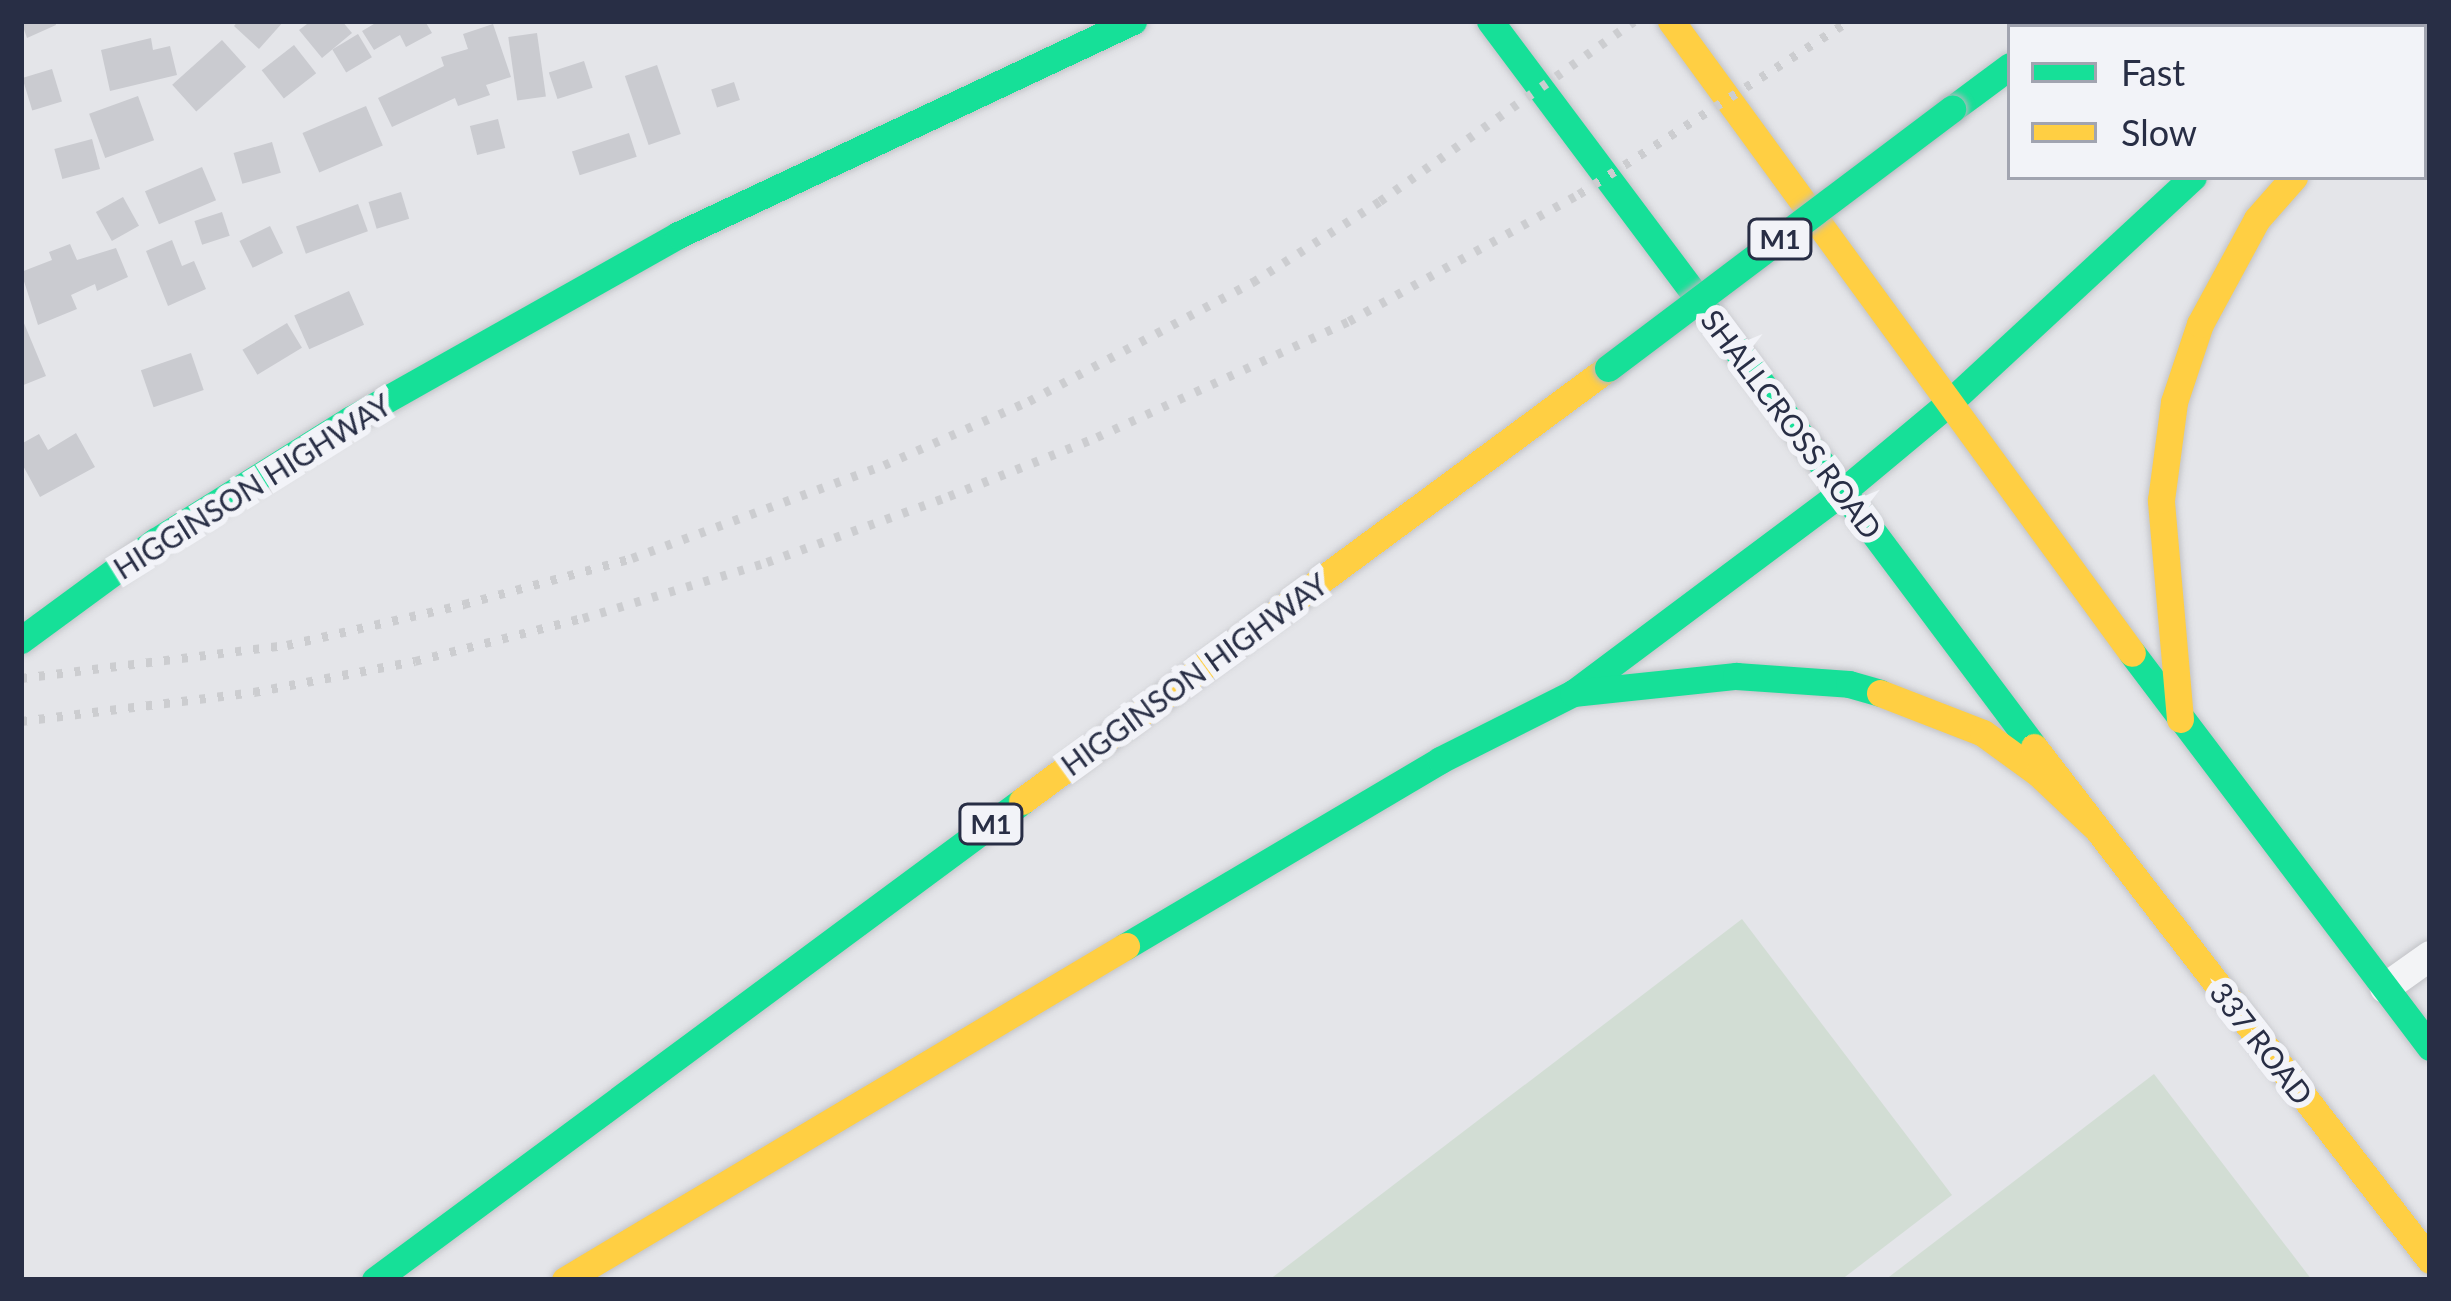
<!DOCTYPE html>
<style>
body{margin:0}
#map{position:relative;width:2451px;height:1301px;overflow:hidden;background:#e4e5e9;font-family:Lato,sans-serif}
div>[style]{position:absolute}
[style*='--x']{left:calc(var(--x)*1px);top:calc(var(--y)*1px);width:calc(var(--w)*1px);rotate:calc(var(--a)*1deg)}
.green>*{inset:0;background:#d2ddd4}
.building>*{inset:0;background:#cacbd0;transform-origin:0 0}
.roads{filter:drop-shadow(0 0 3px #c2c3c7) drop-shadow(0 0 3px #c2c3c7)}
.lane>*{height:30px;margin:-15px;padding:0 15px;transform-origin:15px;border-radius:15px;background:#f3f4f6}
.fast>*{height:27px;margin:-13.5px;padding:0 13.5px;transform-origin:13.5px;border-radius:13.5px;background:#16e098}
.slow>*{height:27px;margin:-13.5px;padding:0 13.5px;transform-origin:13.5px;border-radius:13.5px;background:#ffcf43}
.rail>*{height:9px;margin-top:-4.5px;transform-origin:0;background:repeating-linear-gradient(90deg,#cccdd0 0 6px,transparent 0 18px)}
.bridges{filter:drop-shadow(0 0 3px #b6b8be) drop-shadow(0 0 3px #b6b8be)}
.fast-bridge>*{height:27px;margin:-13.5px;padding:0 13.5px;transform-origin:13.5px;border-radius:13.5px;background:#16e098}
span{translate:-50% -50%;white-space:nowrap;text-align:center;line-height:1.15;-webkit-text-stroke:12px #f2f3f8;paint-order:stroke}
.shield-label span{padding:3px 9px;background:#f2f3f8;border:3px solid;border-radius:9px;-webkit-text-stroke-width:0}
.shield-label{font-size:27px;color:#282e45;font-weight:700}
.street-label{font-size:30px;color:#282e45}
.frame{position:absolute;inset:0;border:24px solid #282e45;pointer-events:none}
.legend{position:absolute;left:2007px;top:24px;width:420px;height:156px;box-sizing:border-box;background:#f2f3f8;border:3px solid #a1a4b0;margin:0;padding:15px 21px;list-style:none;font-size:36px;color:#282e45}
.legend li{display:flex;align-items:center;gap:24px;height:60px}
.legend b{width:60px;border:3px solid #a1a4b0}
</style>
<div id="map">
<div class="green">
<div style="clip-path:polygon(1742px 919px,1952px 1195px,1841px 1280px,1269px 1280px)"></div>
<div style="clip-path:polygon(2154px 1074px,2312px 1280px,1885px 1280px)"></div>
</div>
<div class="building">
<div style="clip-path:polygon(21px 21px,55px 21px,56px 25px,27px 38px)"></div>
<div style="clip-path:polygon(238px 21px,284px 21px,259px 49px,234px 26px)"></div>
<div style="clip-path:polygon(311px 21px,342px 21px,352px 33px,322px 58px,299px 30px)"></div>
<div style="clip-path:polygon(379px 21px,425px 21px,432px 33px,406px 47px,400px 35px,374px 50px,362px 31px)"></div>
<div style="clip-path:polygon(493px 24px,511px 77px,486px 85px,490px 95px,458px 106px,455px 98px,392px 127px,378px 98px,444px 66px,441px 57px,468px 49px,463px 34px)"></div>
<div style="left:537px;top:33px;width:64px;height:29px;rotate:82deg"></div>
<div style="left:358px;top:34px;width:27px;height:30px;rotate:59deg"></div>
<div style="clip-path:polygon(151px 38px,153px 50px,170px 46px,177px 75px,110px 91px,101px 50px)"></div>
<div style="left:222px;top:40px;width:36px;height:67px;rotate:48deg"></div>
<div style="left:294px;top:45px;width:36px;height:41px;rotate:52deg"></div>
<div style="left:584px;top:61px;width:28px;height:37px;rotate:72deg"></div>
<div style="left:657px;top:65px;width:73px;height:34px;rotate:71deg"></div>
<div style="left:52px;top:69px;width:34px;height:31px;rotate:73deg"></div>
<div style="left:734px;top:82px;width:19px;height:24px;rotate:72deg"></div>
<div style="left:138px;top:96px;width:47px;height:52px;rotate:70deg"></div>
<div style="left:366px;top:106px;width:43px;height:69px;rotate:67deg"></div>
<div style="left:498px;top:119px;width:30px;height:29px;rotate:76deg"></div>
<div style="left:629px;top:133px;width:25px;height:60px;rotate:72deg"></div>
<div style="left:92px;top:139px;width:31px;height:39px;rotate:75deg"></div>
<div style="left:272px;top:142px;width:32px;height:40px;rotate:74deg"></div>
<div style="left:202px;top:167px;width:36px;height:62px;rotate:67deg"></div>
<div style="left:401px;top:192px;width:28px;height:34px;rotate:73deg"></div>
<div style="left:123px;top:197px;width:33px;height:31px;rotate:61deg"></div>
<div style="left:358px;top:204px;width:29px;height:66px;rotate:70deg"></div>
<div style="left:222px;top:212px;width:25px;height:29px;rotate:72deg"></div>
<div style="left:270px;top:226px;width:30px;height:34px;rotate:64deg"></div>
<div style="clip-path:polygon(172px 240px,182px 266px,194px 261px,206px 289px,168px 306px,146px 251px)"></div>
<div style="clip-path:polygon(70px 244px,77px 260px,116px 248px,128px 277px,97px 291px,95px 284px,71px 295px,77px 309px,38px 325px,21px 272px,52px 260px,49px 252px)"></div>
<div style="left:349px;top:291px;width:37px;height:60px;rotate:66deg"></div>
<div style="clip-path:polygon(21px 316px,46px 376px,21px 386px)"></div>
<div style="left:287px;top:323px;width:29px;height:52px;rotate:59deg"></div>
<div style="left:191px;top:353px;width:39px;height:53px;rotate:71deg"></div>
<div style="clip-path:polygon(76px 433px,95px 467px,40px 497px,21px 462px,21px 444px,39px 434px,48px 450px)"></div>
</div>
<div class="roads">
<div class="lane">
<div style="--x:2385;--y:988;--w:55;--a:-35.4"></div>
</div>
<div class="fast">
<div style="--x:1490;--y:21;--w:907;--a:53.16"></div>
<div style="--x:2356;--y:27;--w:8;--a:-45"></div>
<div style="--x:2424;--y:37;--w:8;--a:-45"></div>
<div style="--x:1952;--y:109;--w:72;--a:-36.6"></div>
<div style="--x:21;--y:640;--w:167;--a:-36.3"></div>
<div style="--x:156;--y:541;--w:229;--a:-32"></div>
<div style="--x:350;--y:420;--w:377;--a:-29.4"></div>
<div style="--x:678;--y:235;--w:503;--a:-25.19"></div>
<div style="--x:2132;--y:653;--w:494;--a:52.9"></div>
<div style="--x:1576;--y:691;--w:332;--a:-36.8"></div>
<div style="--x:1842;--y:492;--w:141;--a:-39.8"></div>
<div style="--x:1950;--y:402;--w:331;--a:-42.8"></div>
<div style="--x:1126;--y:946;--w:365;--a:-30.6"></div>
<div style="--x:1440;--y:760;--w:149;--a:-26.7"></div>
<div style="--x:1573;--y:693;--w:164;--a:-6"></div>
<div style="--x:1736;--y:676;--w:113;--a:4"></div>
<div style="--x:1849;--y:684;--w:32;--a:16"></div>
<div style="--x:375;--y:1280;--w:805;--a:-36.51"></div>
</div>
<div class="slow">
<div style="--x:1671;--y:21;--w:782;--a:53.89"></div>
<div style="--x:2061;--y:27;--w:10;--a:-37"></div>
<div style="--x:1880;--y:693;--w:110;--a:21.2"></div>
<div style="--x:1983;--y:733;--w:68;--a:36"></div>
<div style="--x:2038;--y:773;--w:77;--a:43.4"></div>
<div style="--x:2180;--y:719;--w:220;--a:-95"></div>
<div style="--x:2161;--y:500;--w:99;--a:-82.4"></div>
<div style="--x:2174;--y:402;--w:82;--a:-71.6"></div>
<div style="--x:2200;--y:324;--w:119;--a:-61.5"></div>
<div style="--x:2257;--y:219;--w:56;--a:-48.6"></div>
<div style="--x:2034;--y:747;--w:648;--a:52.33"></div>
<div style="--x:1022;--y:801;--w:729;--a:-36.46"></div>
<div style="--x:565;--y:1280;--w:653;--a:-30.77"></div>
</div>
</div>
<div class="rail">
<div style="--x:21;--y:678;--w:268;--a:-7.1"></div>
<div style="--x:287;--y:645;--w:182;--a:-13"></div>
<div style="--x:464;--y:604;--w:174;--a:-15.3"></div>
<div style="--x:632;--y:558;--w:269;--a:-20.3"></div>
<div style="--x:884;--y:465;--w:158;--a:-23.8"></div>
<div style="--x:1029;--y:401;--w:254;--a:-28"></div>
<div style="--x:1253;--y:282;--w:151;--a:-32.5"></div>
<div style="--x:1380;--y:201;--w:311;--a:-35.3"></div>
<div style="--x:21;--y:721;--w:235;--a:-7.1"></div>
<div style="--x:254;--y:692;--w:164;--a:-10.9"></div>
<div style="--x:415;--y:661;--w:173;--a:-14.4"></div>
<div style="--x:583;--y:618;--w:192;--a:-16.9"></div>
<div style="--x:767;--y:562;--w:194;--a:-19.9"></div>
<div style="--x:949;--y:496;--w:159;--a:-21.7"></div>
<div style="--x:1097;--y:437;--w:277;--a:-24.7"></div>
<div style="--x:1349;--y:321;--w:263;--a:-28.9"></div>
<div style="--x:1579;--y:194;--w:320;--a:-32.7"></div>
</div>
<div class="bridges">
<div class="fast-bridge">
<div style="--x:1608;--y:368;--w:431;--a:-37"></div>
</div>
</div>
<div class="shield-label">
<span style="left:1780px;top:239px">M1</span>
<span style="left:991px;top:824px">M1</span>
</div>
<div class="street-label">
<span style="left:1792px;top:424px;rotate:53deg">SHALLCROSS ROAD</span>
<span style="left:252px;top:486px;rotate:-32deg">HIGGINSON HIGHWAY</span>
<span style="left:1194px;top:674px;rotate:-36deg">HIGGINSON HIGHWAY</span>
<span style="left:2262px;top:1043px;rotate:52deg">337 ROAD</span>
</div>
<div class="frame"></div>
<ul class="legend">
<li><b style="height:15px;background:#16e098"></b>Fast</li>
<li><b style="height:15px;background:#ffcf43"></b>Slow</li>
</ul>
</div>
